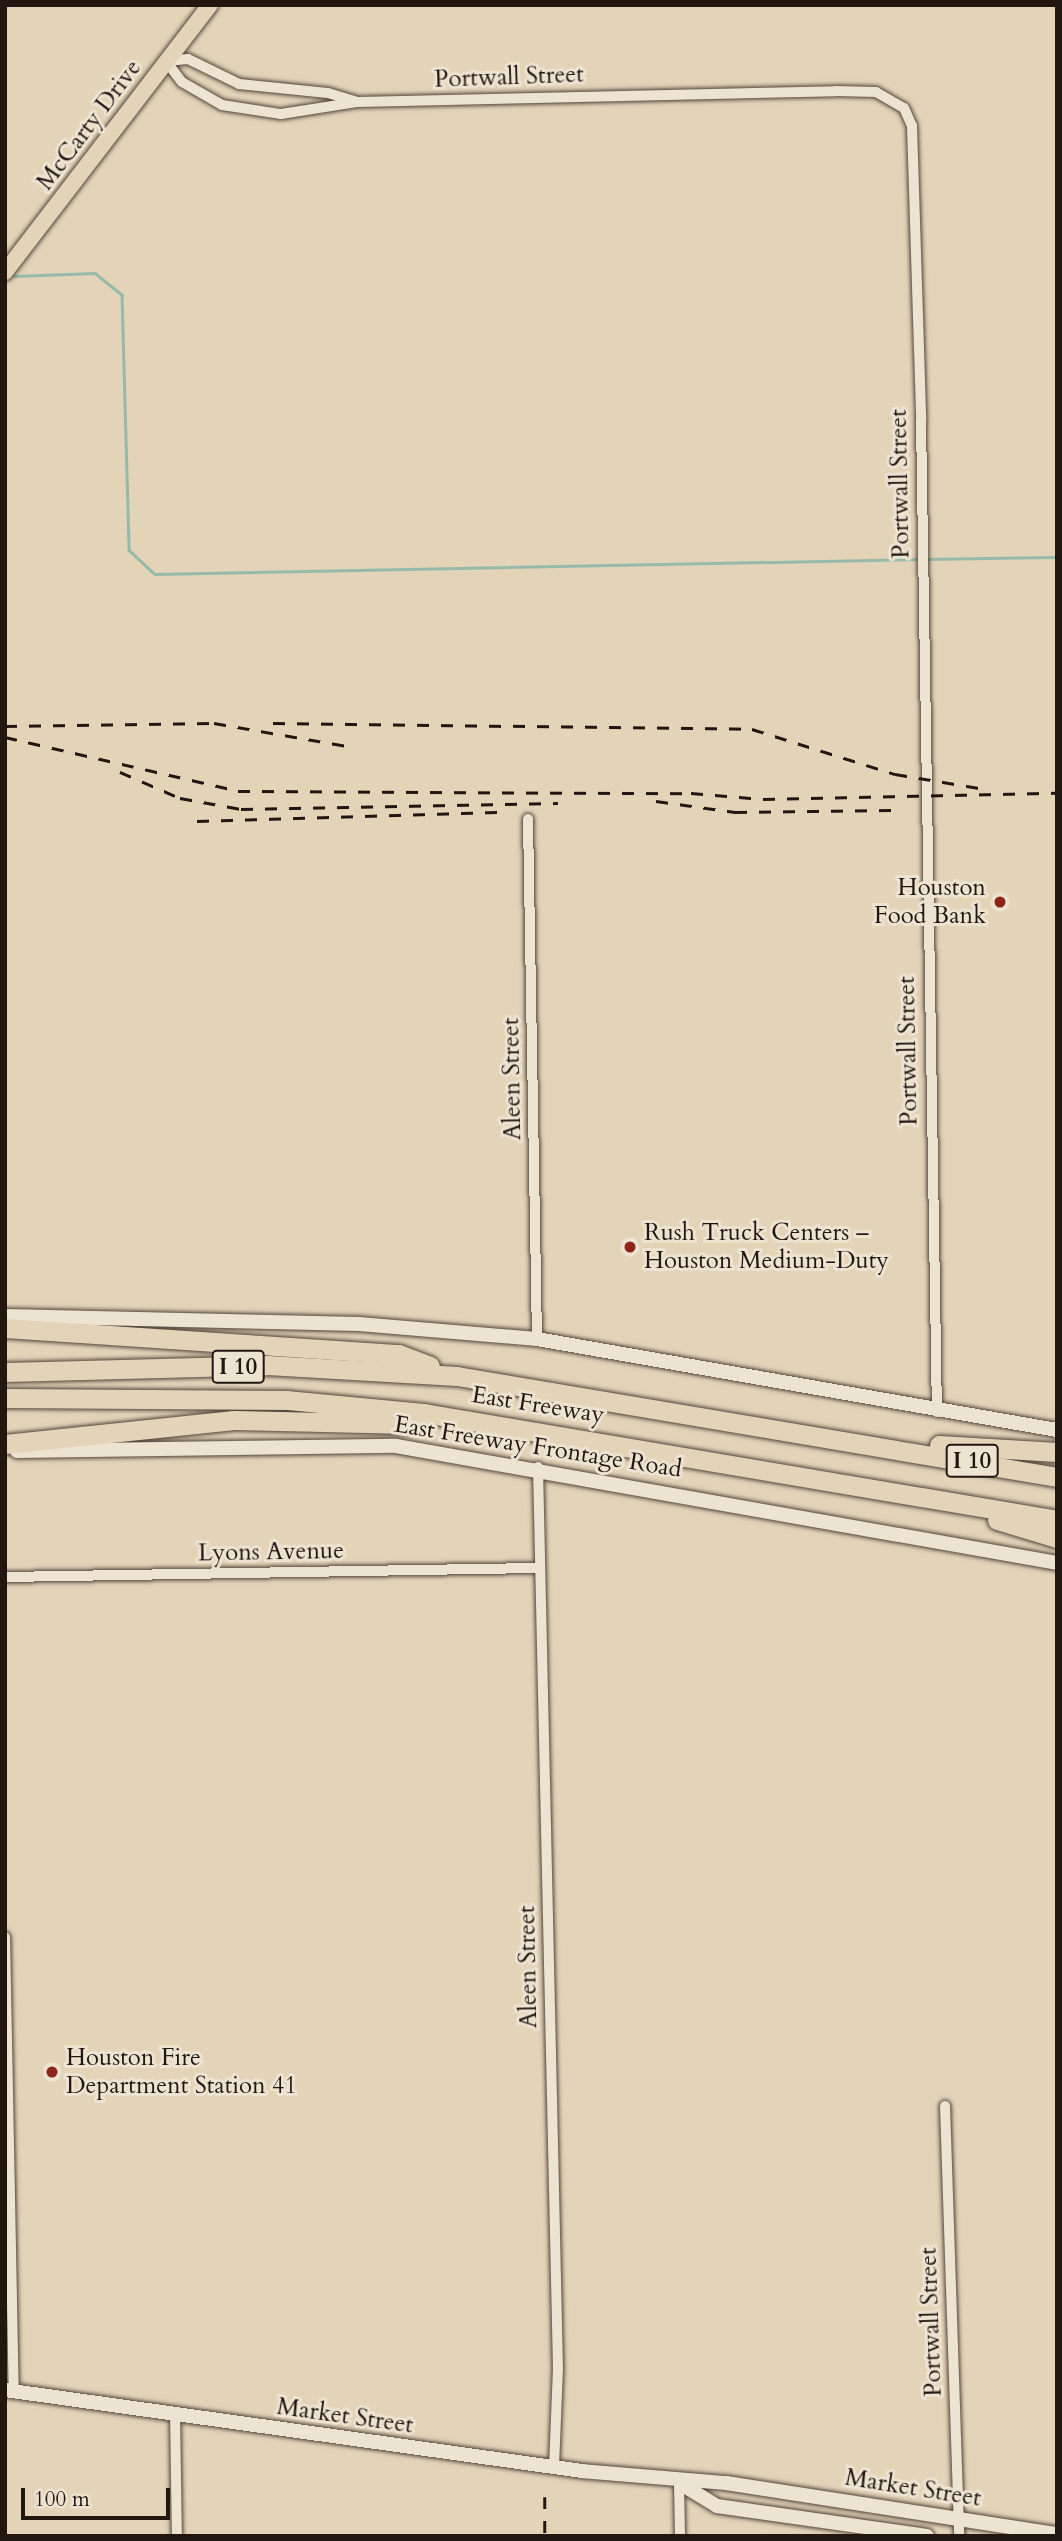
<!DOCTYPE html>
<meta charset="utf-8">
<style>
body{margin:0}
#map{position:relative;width:1062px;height:2541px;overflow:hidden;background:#e3d4b8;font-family:Cardo,serif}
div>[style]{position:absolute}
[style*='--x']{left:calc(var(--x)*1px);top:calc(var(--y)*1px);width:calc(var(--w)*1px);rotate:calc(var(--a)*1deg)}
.stream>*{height:2.5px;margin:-1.25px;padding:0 1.25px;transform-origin:1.25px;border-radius:1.25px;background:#96b9a9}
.roads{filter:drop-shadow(0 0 2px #52463b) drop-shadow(0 0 2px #52463b)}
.minor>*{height:10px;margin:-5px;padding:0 5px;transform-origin:5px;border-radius:5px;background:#ede3d1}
.secondary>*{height:14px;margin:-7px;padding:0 7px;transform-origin:7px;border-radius:7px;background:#ede3d1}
.primary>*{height:16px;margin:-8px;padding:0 8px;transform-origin:8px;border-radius:8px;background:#e3d4b8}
.motorway>*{height:19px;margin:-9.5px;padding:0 9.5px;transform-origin:9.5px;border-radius:9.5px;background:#e3d4b8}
.rail>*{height:2.5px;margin-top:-1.25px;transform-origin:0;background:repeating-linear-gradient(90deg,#221611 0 12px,transparent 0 24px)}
.dots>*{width:19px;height:19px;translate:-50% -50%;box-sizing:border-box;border:4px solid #ede3d1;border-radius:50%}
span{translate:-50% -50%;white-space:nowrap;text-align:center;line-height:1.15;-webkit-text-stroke:6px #ede3d1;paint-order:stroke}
.shield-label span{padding:2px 5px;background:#ede3d1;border:2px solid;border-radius:5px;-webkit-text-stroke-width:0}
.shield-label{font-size:23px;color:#221611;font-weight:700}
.street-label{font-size:24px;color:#221611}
.poi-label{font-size:24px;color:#221611}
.right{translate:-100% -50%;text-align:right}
.left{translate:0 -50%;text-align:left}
.frame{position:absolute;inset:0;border:7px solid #221611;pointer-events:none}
.scale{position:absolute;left:21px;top:2488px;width:149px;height:32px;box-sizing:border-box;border:4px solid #221611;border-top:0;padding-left:9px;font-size:21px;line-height:24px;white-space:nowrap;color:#221611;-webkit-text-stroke:5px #ede3d1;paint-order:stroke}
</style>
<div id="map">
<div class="stream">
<div style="--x:14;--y:276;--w:81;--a:-2.1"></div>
<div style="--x:95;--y:273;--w:35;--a:39"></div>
<div style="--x:122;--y:295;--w:255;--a:88.4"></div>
<div style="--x:129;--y:550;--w:35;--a:43"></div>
<div style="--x:155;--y:574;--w:766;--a:-1.12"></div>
<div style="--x:928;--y:559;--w:129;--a:-0.9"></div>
</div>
<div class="roads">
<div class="minor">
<div style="--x:166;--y:61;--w:26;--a:53"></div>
<div style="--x:182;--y:82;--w:46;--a:29.9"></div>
<div style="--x:222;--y:105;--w:60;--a:8.7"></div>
<div style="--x:281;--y:114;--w:78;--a:-8.9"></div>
<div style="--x:358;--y:102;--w:478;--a:-1.3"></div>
<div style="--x:836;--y:91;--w:40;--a:1.4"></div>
<div style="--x:876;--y:92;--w:32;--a:30"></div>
<div style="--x:904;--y:108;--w:20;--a:66"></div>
<div style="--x:912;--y:126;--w:294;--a:88.2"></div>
<div style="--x:921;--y:420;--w:992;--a:89.08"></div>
<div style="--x:166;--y:61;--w:22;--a:-5"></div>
<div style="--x:188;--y:59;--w:57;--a:26.1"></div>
<div style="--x:239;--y:84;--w:89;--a:5.8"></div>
<div style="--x:328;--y:93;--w:31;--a:17"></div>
<div style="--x:528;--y:819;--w:520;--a:89.01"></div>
<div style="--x:538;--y:1467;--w:901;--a:88.73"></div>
<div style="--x:558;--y:2368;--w:99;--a:92.3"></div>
<div style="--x:5;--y:1577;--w:533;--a:-0.97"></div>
<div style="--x:5;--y:1937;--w:454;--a:88.9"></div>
<div style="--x:945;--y:2106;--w:430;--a:88.1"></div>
<div style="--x:175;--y:2414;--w:122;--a:89.1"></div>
<div style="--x:679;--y:2483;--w:53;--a:88.9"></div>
</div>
<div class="secondary">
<div style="--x:5;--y:1316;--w:354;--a:1.3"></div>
<div style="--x:359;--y:1324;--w:179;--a:4.8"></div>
<div style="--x:537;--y:1339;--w:528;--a:9.93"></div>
<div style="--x:17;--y:1451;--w:379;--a:-0.8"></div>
<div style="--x:396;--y:1446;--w:671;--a:10.04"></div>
<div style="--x:5;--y:2390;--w:583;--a:7.99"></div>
<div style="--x:582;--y:2471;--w:144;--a:4.8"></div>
<div style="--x:726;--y:2483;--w:335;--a:8.8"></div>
<div style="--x:681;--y:2484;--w:42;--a:31.4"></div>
<div style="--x:717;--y:2506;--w:212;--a:8.1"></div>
</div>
<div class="primary">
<div style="--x:5;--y:272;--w:337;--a:-52.5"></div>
</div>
<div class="motorway">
<div style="--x:5;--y:1328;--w:395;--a:3.8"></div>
<div style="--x:399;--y:1354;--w:33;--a:21"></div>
<div style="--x:5;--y:1372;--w:262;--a:-1.5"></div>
<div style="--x:267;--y:1365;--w:190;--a:3.3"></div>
<div style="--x:457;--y:1376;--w:608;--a:9.56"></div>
<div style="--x:5;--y:1398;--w:282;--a:0.4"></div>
<div style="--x:287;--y:1400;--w:138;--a:5.4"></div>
<div style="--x:424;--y:1413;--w:642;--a:9.59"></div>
<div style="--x:5;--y:1444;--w:230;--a:-6"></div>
<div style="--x:234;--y:1420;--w:178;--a:1.3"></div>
<div style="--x:939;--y:1445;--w:118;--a:3.4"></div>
<div style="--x:997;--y:1520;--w:63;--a:16.7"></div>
</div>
</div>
<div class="rail">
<div style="--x:273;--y:723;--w:479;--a:0.7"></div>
<div style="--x:752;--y:729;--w:150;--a:17.5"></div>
<div style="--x:895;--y:774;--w:85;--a:9.5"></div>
<div style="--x:5;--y:726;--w:209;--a:-0.8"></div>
<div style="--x:214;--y:723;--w:141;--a:9.8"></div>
<div style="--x:5;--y:737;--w:239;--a:13"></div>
<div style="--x:238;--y:791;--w:453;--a:0.3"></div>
<div style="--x:691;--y:793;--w:72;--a:4.8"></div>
<div style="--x:763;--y:799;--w:294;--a:-1.2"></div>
<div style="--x:120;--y:772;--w:65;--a:23.4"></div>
<div style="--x:180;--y:798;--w:62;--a:10.2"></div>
<div style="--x:241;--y:809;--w:317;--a:-1.1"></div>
<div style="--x:656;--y:801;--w:80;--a:7.9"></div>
<div style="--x:735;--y:812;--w:156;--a:-0.7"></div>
<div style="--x:197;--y:821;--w:308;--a:-1.7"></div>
<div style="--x:545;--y:2497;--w:39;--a:90"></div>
</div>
<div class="dots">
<div style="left:1000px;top:902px;background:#8f2418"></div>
<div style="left:630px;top:1247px;background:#8f2418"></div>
<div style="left:52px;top:2072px;background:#8f2418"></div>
</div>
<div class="shield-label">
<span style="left:238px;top:1367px">I 10</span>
<span style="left:972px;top:1461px">I 10</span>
</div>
<div class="street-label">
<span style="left:509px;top:77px;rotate:-2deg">Portwall Street</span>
<span style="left:89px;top:125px;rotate:-53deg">McCarty Drive</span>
<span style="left:900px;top:484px;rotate:-91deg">Portwall Street</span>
<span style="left:908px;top:1051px;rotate:-91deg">Portwall Street</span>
<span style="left:512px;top:1079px;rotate:-91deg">Aleen Street</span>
<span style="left:538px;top:1405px;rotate:9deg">East Freeway</span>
<span style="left:538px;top:1447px;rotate:9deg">East Freeway Frontage Road</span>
<span style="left:271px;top:1552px;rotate:-1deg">Lyons Avenue</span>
<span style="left:528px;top:1967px;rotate:-91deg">Aleen Street</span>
<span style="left:931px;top:2322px;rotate:-92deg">Portwall Street</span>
<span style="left:345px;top:2416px;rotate:8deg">Market Street</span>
<span style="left:913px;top:2488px;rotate:9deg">Market Street</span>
</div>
<div class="poi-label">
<span class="right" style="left:986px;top:902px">Houston<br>Food Bank</span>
<span class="left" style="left:644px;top:1247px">Rush Truck Centers –<br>Houston Medium-Duty</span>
<span class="left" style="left:66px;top:2072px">Houston Fire<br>Department Station 41</span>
</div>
<div class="frame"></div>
<div class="scale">100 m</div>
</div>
